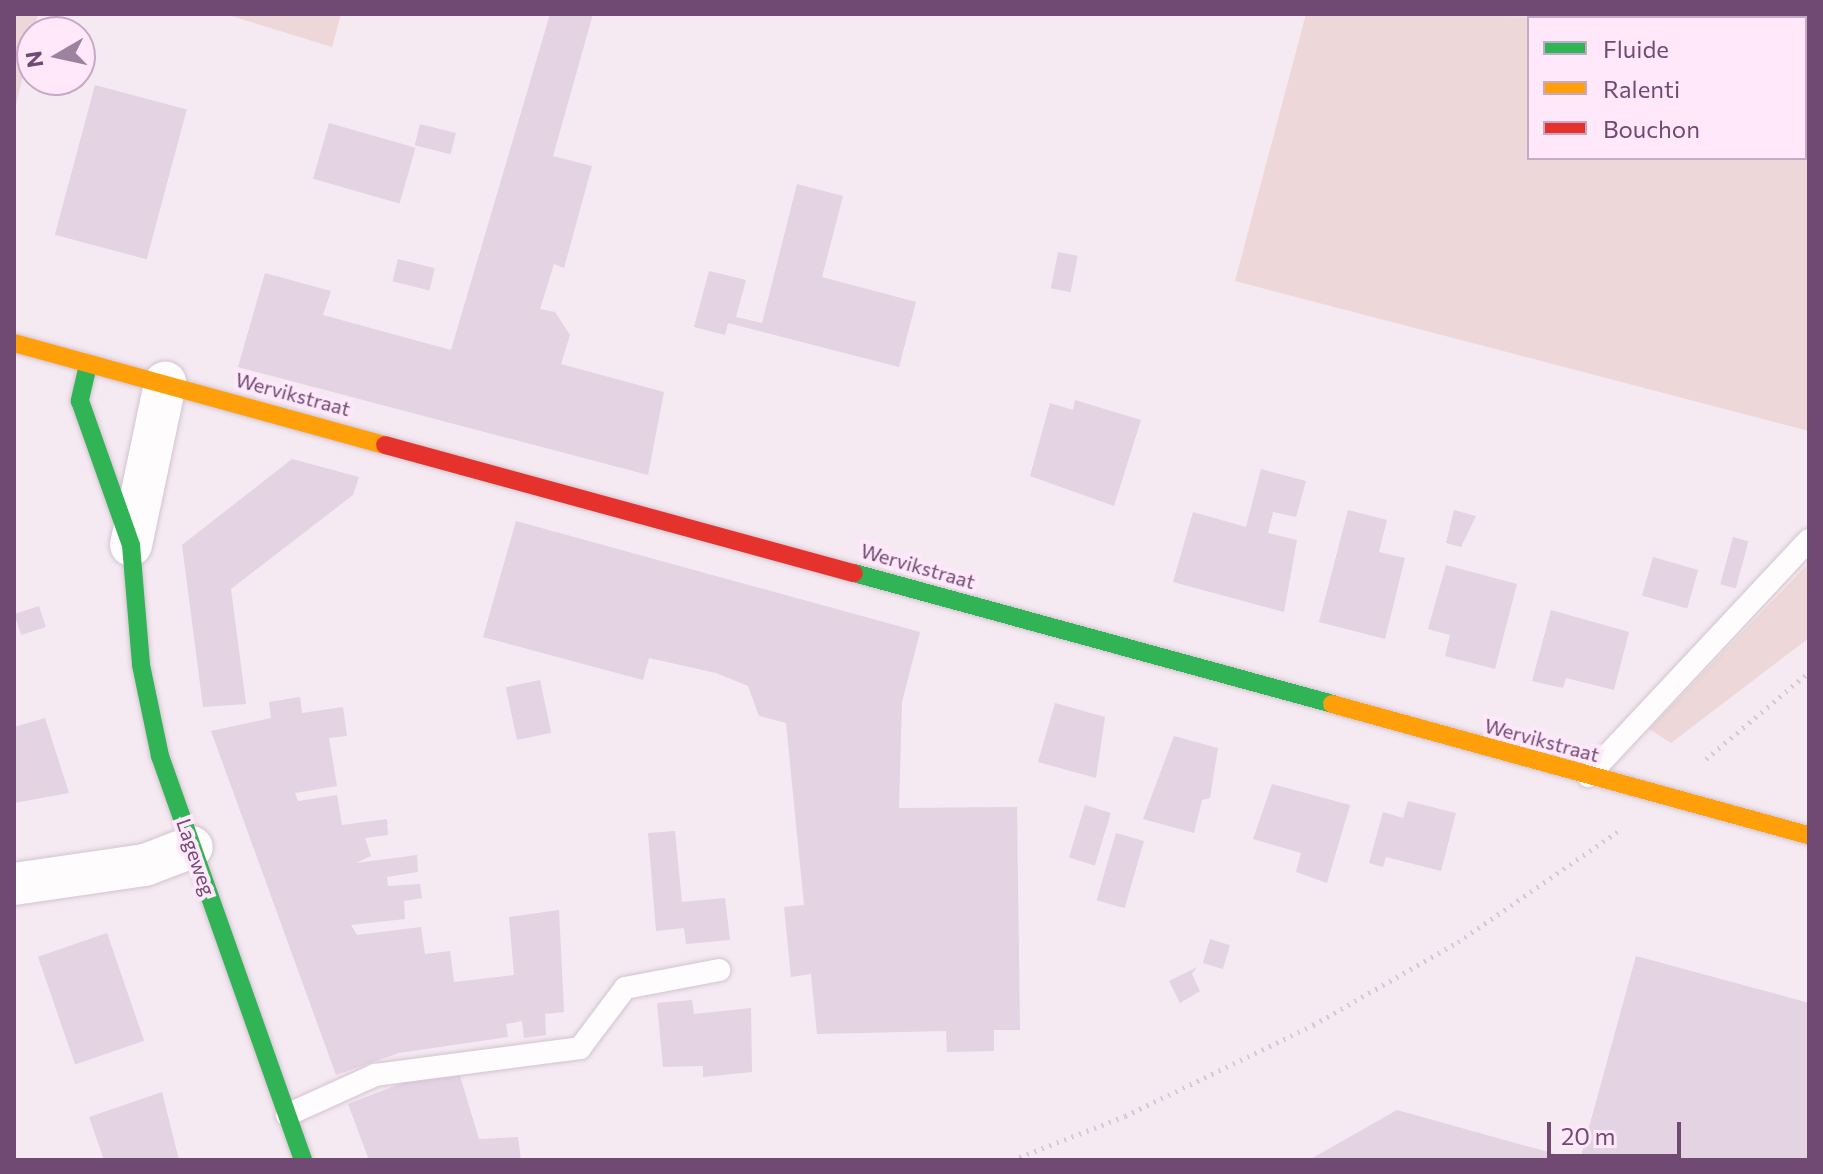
<!DOCTYPE html>
<style>
body{margin:0}
#map{position:relative;width:1823px;height:1174px;overflow:hidden;background:#f5e9f2;font-family:Commissioner,sans-serif}
div>[style]{position:absolute}
[style*='--x']{left:calc(var(--x)*1px);top:calc(var(--y)*1px);width:calc(var(--w)*1px);rotate:calc(var(--a)*1deg)}
.green>*{inset:0;background:#eed7d8}
.building>*{inset:0;background:#e4d3e3;transform-origin:0 0}
.path>*{height:5px;margin-top:-2.5px;transform-origin:0;background:repeating-linear-gradient(90deg,#d6c9d6 0 2px,transparent 0 8px)}
.roads{filter:drop-shadow(0 0 2px #d2c4d0) drop-shadow(0 0 2px #d2c4d0)}
.lane>*{height:22px;margin:-11px;padding:0 11px;transform-origin:11px;border-radius:11px;background:#fefcfd}
.street>*{height:42px;margin:-21px;padding:0 21px;transform-origin:21px;border-radius:21px;background:#fefcfd}
.fast>*{height:18px;margin:-9px;padding:0 9px;transform-origin:9px;border-radius:9px;background:#30b455}
.slow>*{height:18px;margin:-9px;padding:0 9px;transform-origin:9px;border-radius:9px;background:#ff9f0a}
.jam>*{height:18px;margin:-9px;padding:0 9px;transform-origin:9px;border-radius:9px;background:#e5322d}
span{translate:-50% -50%;white-space:nowrap;text-align:center;line-height:1.15;-webkit-text-stroke:8px #ffe8fa;paint-order:stroke}
.street-label{font-size:20px;color:#704a72}
.frame{position:absolute;inset:0;border:16px solid #704a72;pointer-events:none}
.legend{position:absolute;left:1527px;top:16px;width:280px;height:144px;box-sizing:border-box;background:#ffe8fa;border:2px solid #c6a9c4;margin:0;padding:10px 14px;list-style:none;font-size:24px;color:#704a72}
.legend li{display:flex;align-items:center;gap:16px;height:40px}
.legend b{width:40px;border:2px solid #c6a9c4}
.north{position:absolute;left:16px;top:16px;width:80px;height:80px;box-sizing:border-box;background:#ffe8fa;border:2px solid #c6a9c4;border-radius:50%;rotate:261deg;font-size:22px;font-weight:700;line-height:32px;text-align:center;color:#704a72}
.north::after{content:'';display:block;margin:auto;width:28px;height:36px;background:#9f829f;clip-path:polygon(50% 0,100% 100%,50% 72%,0 100%)}
.scale{position:absolute;left:1547px;top:1122px;width:134px;height:36px;box-sizing:border-box;border:4px solid #704a72;border-top:0;padding-left:10px;font-size:24px;line-height:28px;white-space:nowrap;color:#704a72;-webkit-text-stroke:6px #ffe8fa;paint-order:stroke}
</style>
<div id="map">
<div class="green">
<div style="clip-path:polygon(14px 14px,38px 14px,14px 113px)"></div>
<div style="clip-path:polygon(225px 14px,341px 14px,332px 47px)"></div>
<div style="clip-path:polygon(1306px 14px,1709px 18px,1529px 18px,1529px 158px,1805px 158px,1809px 33px,1809px 431px,1235px 281px)"></div>
<div style="clip-path:polygon(1809px 563px,1809px 638px,1671px 743px,1649px 729px)"></div>
</div>
<div class="building">
<div style="clip-path:polygon(550px 14px,593px 14px,553px 156px,592px 166px,564px 268px,554px 264px,540px 309px,555px 312px,570px 335px,561px 364px,664px 392px,648px 475px,238px 367px,265px 273px,331px 291px,323px 315px,451px 350px)"></div>
<div style="left:95px;top:85px;width:95px;height:155px;rotate:15deg"></div>
<div style="left:329px;top:123px;width:90px;height:58px;rotate:16deg"></div>
<div style="left:420px;top:124px;width:37px;height:22px;rotate:14deg"></div>
<div style="clip-path:polygon(797px 184px,843px 196px,822px 277px,916px 302px,899px 367px,728px 323px,725px 335px,694px 327px,709px 271px,746px 280px,736px 317px,762px 323px)"></div>
<div style="left:1058px;top:252px;width:20px;height:37px;rotate:11deg"></div>
<div style="left:398px;top:259px;width:38px;height:23px;rotate:14deg"></div>
<div style="clip-path:polygon(1075px 400px,1141px 420px,1114px 506px,1030px 476px,1050px 403px,1073px 410px)"></div>
<div style="clip-path:polygon(292px 459px,359px 477px,353px 495px,231px 589px,246px 704px,203px 707px,182px 545px)"></div>
<div style="clip-path:polygon(1261px 469px,1306px 481px,1296px 517px,1273px 512px,1268px 533px,1297px 540px,1284px 612px,1173px 582px,1193px 512px,1246px 527px)"></div>
<div style="clip-path:polygon(1348px 510px,1387px 520px,1379px 552px,1405px 558px,1385px 639px,1319px 622px)"></div>
<div style="clip-path:polygon(1454px 510px,1476px 516px,1461px 547px,1446px 543px)"></div>
<div style="clip-path:polygon(516px 521px,920px 632px,902px 702px,899px 808px,1017px 807px,1020px 1030px,994px 1030px,994px 1051px,947px 1052px,946px 1031px,817px 1034px,811px 974px,791px 977px,784px 907px,804px 905px,786px 723px,759px 716px,748px 686px,716px 673px,649px 658px,643px 680px,483px 637px)"></div>
<div style="left:1733px;top:537px;width:16px;height:49px;rotate:15deg"></div>
<div style="left:1653px;top:557px;width:47px;height:40px;rotate:16deg"></div>
<div style="clip-path:polygon(1446px 565px,1517px 584px,1495px 669px,1445px 656px,1450px 635px,1428px 629px)"></div>
<div style="left:39px;top:606px;width:22px;height:26px;rotate:72deg"></div>
<div style="clip-path:polygon(1551px 610px,1629px 632px,1614px 690px,1566px 678px,1563px 688px,1532px 681px)"></div>
<div style="left:540px;top:680px;width:54px;height:35px;rotate:78deg"></div>
<div style="clip-path:polygon(300px 697px,302px 713px,343px 707px,347px 736px,329px 738px,337px 786px,295px 793px,298px 801px,337px 795px,342px 825px,387px 819px,388px 835px,365px 838px,371px 856px,356px 863px,417px 855px,418px 872px,387px 877px,388px 886px,420px 884px,422px 898px,404px 901px,405px 919px,351px 925px,357px 935px,421px 927px,425px 954px,450px 951px,454px 982px,514px 975px,509px 917px,559px 910px,564px 1012px,545px 1014px,546px 1035px,524px 1038px,522px 1021px,506px 1024px,508px 1037px,399px 1053px,336px 1075px,211px 731px,271px 718px,269px 702px)"></div>
<div style="clip-path:polygon(1055px 703px,1105px 717px,1096px 778px,1038px 762px)"></div>
<div style="clip-path:polygon(45px 718px,69px 793px,14px 803px,14px 727px)"></div>
<div style="clip-path:polygon(1174px 736px,1218px 748px,1210px 798px,1202px 800px,1194px 833px,1143px 819px)"></div>
<div style="clip-path:polygon(1272px 784px,1350px 805px,1327px 883px,1296px 872px,1301px 853px,1253px 839px)"></div>
<div style="clip-path:polygon(1408px 801px,1456px 813px,1441px 871px,1386px 857px,1383px 867px,1369px 863px,1383px 812px,1403px 818px)"></div>
<div style="left:1085px;top:805px;width:27px;height:55px;rotate:17deg"></div>
<div style="clip-path:polygon(675px 831px,682px 902px,725px 898px,730px 940px,686px 944px,684px 928px,656px 931px,648px 833px)"></div>
<div style="left:1116px;top:833px;width:29px;height:70px;rotate:16deg"></div>
<div style="left:107px;top:933px;width:114px;height:73px;rotate:71deg"></div>
<div style="left:1210px;top:939px;width:21px;height:25px;rotate:17deg"></div>
<div style="clip-path:polygon(1636px 956px,1809px 1003px,1809px 1160px,1580px 1160px)"></div>
<div style="clip-path:polygon(1197px 967px,1192px 974px,1200px 991px,1180px 1003px,1169px 981px)"></div>
<div style="clip-path:polygon(692px 1000px,694px 1014px,751px 1008px,752px 1072px,703px 1077px,703px 1066px,663px 1067px,657px 1003px)"></div>
<div style="clip-path:polygon(460px 1076px,479px 1139px,518px 1137px,521px 1160px,369px 1160px,348px 1104px,405px 1082px)"></div>
<div style="clip-path:polygon(162px 1092px,179px 1160px,104px 1160px,89px 1117px)"></div>
<div style="clip-path:polygon(1397px 1110px,1573px 1159px,1573px 1160px,1309px 1160px)"></div>
</div>
<div class="path">
<div style="--x:1706;--y:759;--w:135;--a:-40.2"></div>
<div style="--x:1012;--y:1160;--w:121;--a:-21.3"></div>
<div style="--x:1125;--y:1116;--w:209;--a:-25.8"></div>
<div style="--x:1313;--y:1025;--w:167;--a:-29.8"></div>
<div style="--x:1458;--y:942;--w:198;--a:-34.7"></div>
</div>
<div class="roads">
<div class="lane">
<div style="--x:1588;--y:776;--w:323;--a:-46.9"></div>
<div style="--x:287;--y:1115;--w:97;--a:-24.4"></div>
<div style="--x:375;--y:1075;--w:207;--a:-7.5"></div>
<div style="--x:580;--y:1048;--w:75;--a:-53.1"></div>
<div style="--x:625;--y:988;--w:96;--a:-10.8"></div>
</div>
<div class="street">
<div style="--x:131;--y:545;--w:166;--a:-78.1"></div>
<div style="--x:14;--y:884;--w:132;--a:-8.3"></div>
<div style="--x:145;--y:865;--w:50;--a:-21"></div>
</div>
<div class="fast">
<div style="--x:88;--y:365;--w:37;--a:103"></div>
<div style="--x:80;--y:401;--w:153;--a:70.5"></div>
<div style="--x:131;--y:545;--w:120;--a:85.2"></div>
<div style="--x:141;--y:665;--w:93;--a:78.2"></div>
<div style="--x:160;--y:756;--w:429;--a:70.5"></div>
<div style="--x:854;--y:573;--w:496;--a:15.3"></div>
</div>
<div class="slow">
<div style="--x:14;--y:343;--w:385;--a:15.4"></div>
<div style="--x:1332;--y:704;--w:495;--a:15.4"></div>
</div>
<div class="jam">
<div style="--x:385;--y:445;--w:486;--a:15.3"></div>
</div>
</div>
<div class="street-label">
<span style="left:293px;top:394px;rotate:15deg">Wervikstraat</span>
<span style="left:918px;top:566px;rotate:16deg">Wervikstraat</span>
<span style="left:1542px;top:740px;rotate:15deg">Wervikstraat</span>
<span style="left:196px;top:857px;rotate:71deg">Lageweg</span>
</div>
<div class="frame"></div>
<ul class="legend">
<li><b style="height:10px;background:#30b455"></b>Fluide</li>
<li><b style="height:10px;background:#ff9f0a"></b>Ralenti</li>
<li><b style="height:10px;background:#e5322d"></b>Bouchon</li>
</ul>
<div class="north">N</div>
<div class="scale">20 m</div>
</div>
